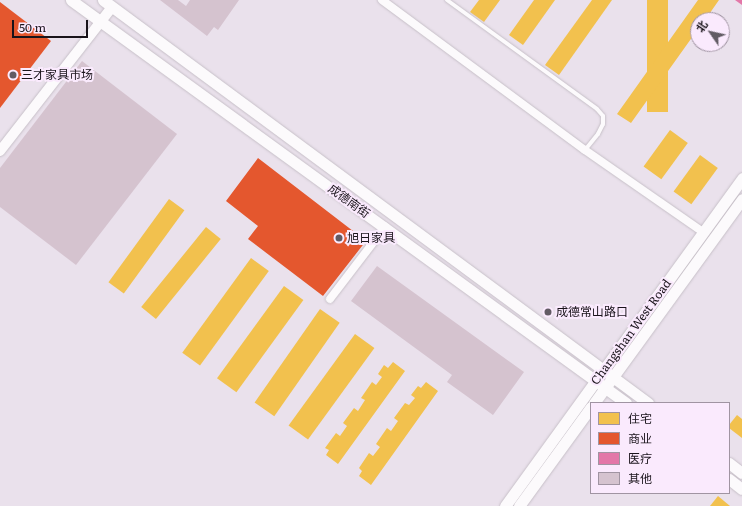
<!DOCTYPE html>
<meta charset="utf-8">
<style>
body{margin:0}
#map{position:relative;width:742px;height:506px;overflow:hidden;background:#eae1ec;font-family:Literata,"Noto Sans SC",serif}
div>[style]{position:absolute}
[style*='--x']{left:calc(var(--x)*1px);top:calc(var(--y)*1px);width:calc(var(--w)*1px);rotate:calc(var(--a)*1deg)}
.homes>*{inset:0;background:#f2c14e;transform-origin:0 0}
.shops>*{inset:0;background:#e4572e}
.health>*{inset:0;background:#e377a8}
.building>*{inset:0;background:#d5c3cf}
.roads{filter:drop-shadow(0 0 1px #c7c0c8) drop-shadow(0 0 1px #c7c0c8)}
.service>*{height:4px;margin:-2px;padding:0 2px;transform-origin:2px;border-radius:2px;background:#fcfafc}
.minor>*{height:8px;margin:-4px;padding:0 4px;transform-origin:4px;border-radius:4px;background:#fcfafc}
.tertiary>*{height:10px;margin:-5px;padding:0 5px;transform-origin:5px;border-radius:5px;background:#fcfafc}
.secondary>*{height:11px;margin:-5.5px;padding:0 5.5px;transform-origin:5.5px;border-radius:5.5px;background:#fcfafc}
.dots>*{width:11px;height:11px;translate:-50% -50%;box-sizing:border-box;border:2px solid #faeafd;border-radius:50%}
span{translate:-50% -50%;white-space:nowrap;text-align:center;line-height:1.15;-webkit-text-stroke:4px #faeafd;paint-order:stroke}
.poi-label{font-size:12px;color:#19131a}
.left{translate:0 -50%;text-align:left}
.street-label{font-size:12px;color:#19131a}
.legend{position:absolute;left:590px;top:402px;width:140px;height:92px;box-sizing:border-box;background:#faeafd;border:1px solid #a094a2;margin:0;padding:5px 7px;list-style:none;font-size:12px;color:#19131a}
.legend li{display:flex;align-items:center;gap:8px;height:20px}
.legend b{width:20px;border:1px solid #a094a2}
.north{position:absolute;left:690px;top:12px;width:40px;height:40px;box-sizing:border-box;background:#faeafd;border:1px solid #a094a2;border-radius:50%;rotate:304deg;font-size:11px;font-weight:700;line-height:16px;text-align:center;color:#19131a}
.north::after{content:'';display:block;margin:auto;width:14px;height:18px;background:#625b64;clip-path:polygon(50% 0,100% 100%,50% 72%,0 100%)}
.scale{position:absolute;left:12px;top:20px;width:76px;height:18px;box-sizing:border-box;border:2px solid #19131a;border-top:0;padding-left:5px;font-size:12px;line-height:14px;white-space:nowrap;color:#19131a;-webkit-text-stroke:3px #faeafd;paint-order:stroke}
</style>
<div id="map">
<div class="homes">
<div style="clip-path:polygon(479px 0,500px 0,484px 22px,470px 12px)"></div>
<div style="clip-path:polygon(534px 0,555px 0,523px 45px,509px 35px)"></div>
<div style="clip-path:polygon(592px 0,612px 0,559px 75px,545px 65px)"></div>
<div style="left:647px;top:0;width:21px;height:112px"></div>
<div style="clip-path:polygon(698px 0,719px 0,705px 20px,698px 20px,698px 29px,631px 123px,617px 114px)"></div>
<div style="left:670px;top:130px;width:22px;height:45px;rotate:36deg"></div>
<div style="left:700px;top:155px;width:22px;height:45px;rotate:36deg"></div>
<div style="left:169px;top:199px;width:19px;height:103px;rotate:36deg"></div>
<div style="left:206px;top:227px;width:19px;height:103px;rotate:39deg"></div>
<div style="left:251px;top:258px;width:22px;height:117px;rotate:36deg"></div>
<div style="left:284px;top:286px;width:24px;height:114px;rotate:36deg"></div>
<div style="left:320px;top:309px;width:24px;height:114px;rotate:35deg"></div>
<div style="left:355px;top:334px;width:24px;height:113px;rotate:36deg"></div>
<div style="clip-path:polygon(393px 362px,405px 371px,338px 464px,326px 455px,329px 450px,325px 448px,336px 433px,340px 436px,347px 426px,343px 423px,354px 408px,358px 411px,365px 400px,361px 398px,372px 382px,376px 385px,382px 377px,378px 374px,384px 365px,388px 368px)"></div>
<div style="clip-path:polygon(426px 382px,438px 391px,371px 485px,359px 476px,362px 471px,359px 468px,369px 453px,373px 456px,380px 447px,376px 444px,387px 428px,391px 431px,398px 421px,394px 418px,405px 403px,409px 405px,415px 398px,411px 395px,418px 386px,421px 388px)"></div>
<div style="clip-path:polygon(737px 415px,742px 419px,742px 438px,729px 428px,729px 425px)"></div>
<div style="clip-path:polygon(718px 496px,730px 506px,710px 506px)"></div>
</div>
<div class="shops">
<div style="clip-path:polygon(0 2px,51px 41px,0 108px)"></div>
<div style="clip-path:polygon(258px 158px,366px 241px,323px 296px,248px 239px,258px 226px,226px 201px)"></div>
</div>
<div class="health">
<div style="clip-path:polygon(735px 0,742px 0,742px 5px)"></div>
</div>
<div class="building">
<div style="clip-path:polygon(160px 0,178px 0,186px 6px,190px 0,239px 0,218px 30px,214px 27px,207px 36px)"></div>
<div style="clip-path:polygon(82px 61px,177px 134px,76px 265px,0 207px,0 168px)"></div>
<div style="clip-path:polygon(377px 266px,524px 372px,493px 415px,447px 382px,452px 375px,351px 301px)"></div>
</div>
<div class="roads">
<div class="service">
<div style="--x:447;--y:0;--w:185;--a:36"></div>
<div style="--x:597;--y:109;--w:9;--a:49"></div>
<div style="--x:603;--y:116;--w:8;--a:90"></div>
<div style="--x:603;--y:124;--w:11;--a:117"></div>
<div style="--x:598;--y:134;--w:21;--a:129"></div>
</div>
<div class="minor">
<div style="--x:382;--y:0;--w:252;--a:36.5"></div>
<div style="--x:585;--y:150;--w:144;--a:34.8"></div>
<div style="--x:330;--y:299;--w:91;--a:-52.6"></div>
</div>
<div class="tertiary">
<div style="--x:0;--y:151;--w:182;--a:-52.1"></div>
</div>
<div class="secondary">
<div style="--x:71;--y:0;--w:686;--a:35.98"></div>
<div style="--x:103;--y:0;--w:678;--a:36.48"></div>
<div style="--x:594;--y:403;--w:252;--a:-54"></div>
<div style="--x:729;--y:463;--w:16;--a:38"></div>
<div style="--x:729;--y:479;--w:16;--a:38"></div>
<div style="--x:505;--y:506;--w:405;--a:-54.1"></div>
<div style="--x:519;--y:506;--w:122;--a:-54"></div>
</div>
</div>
<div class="dots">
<div style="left:13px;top:75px;background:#625b64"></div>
<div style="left:339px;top:238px;background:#625b64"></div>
<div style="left:548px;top:312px;background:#625b64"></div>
</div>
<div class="poi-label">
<span class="left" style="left:21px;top:75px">三才家具市场</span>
<span class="left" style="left:347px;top:238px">旭日家具</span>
<span class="left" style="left:556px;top:312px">成德常山路口</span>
</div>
<div class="street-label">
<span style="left:349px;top:201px;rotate:36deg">成德南街</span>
<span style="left:631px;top:332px;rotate:-54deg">Changshan West Road</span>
</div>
<ul class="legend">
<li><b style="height:11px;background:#f2c14e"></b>住宅</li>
<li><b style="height:11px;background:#e4572e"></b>商业</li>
<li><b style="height:11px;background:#e377a8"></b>医疗</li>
<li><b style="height:11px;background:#d5c3cf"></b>其他</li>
</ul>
<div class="north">北</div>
<div class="scale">50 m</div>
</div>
